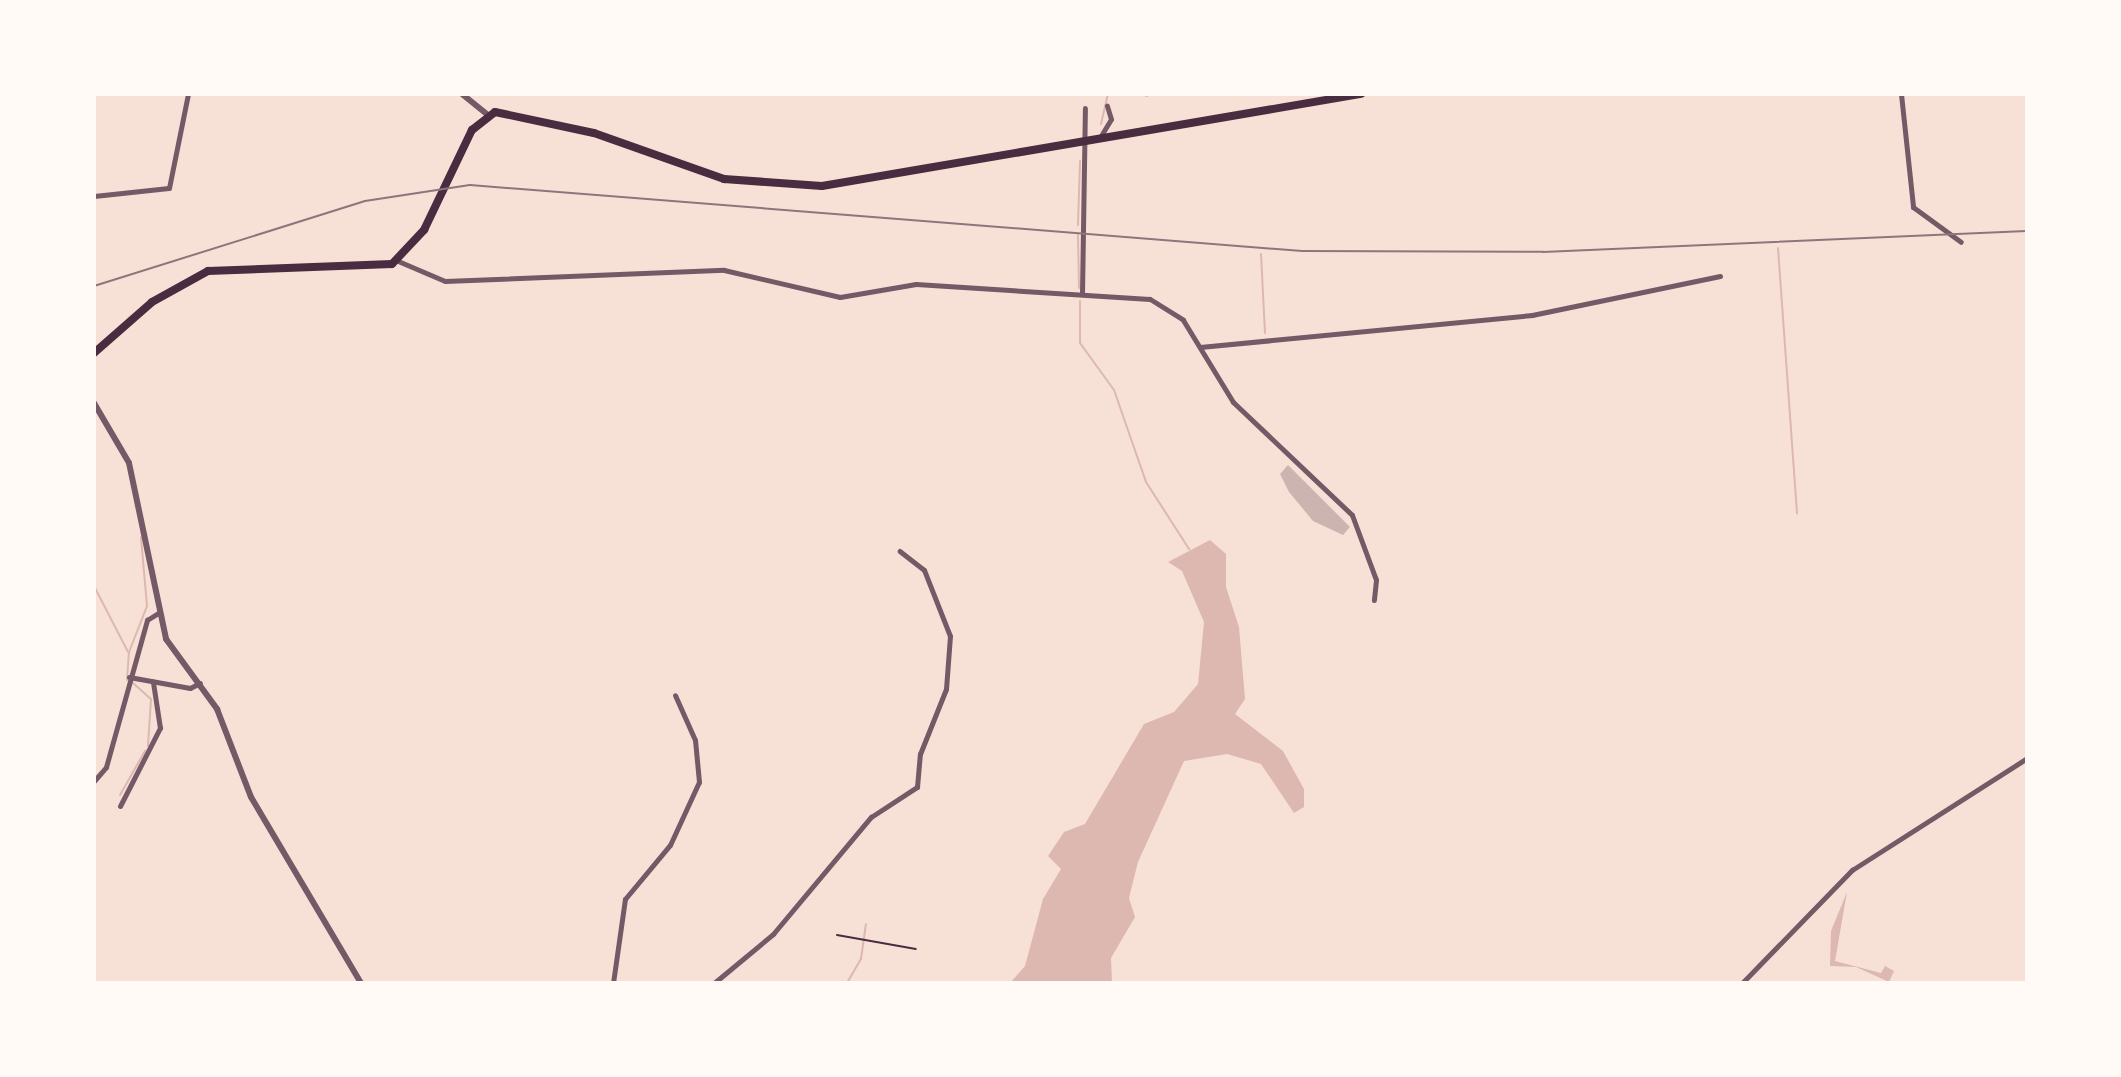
<!DOCTYPE html>
<style>
body{margin:0}
#map{position:relative;width:2121px;height:1077px;overflow:hidden;background:#f7e1d7;font-family:"DM Sans",sans-serif}
div>[style]{position:absolute}
[style*='--x']{left:calc(var(--x)*1px);top:calc(var(--y)*1px);width:calc(var(--w)*1px);rotate:calc(var(--a)*1deg)}
.water>*{inset:0;background:#dcb8b0}
.stream>*{height:2px;margin:-1px;padding:0 1px;transform-origin:1px;border-radius:1px;background:#dcb8b0}
.building>*{inset:0;background:#ccb4b1}
.path>*{height:2px;margin:-1px;padding:0 1px;transform-origin:1px;border-radius:1px;background:#4a2c40}
.minor>*{height:5px;margin:-2.5px;padding:0 2.5px;transform-origin:2.5px;border-radius:2.5px;background:#755966}
.tertiary>*{height:6px;margin:-3px;padding:0 3px;transform-origin:3px;border-radius:3px;background:#755966}
.primary>*{height:8px;margin:-4px;padding:0 4px;transform-origin:4px;border-radius:4px;background:#4a2c40}
.rail>*{height:2px;margin:-1px;padding:0 1px;transform-origin:1px;border-radius:1px;background:#8f747c}
span{translate:-50% -50%;white-space:nowrap;text-align:center;line-height:1.15;-webkit-text-stroke:7px #fffaf5;paint-order:stroke}
.frame{position:absolute;inset:0;border:96px solid #fffaf5;pointer-events:none}
</style>
<div id="map">
<div class="water">
<div style="clip-path:polygon(1210px 540px,1226px 554px,1226px 587px,1239px 627px,1245px 699px,1235px 714px,1283px 751px,1304px 789px,1304px 807px,1294px 813px,1261px 764px,1227px 754px,1184px 761px,1138px 862px,1129px 898px,1135px 917px,1111px 958px,1112px 983px,1010px 983px,1025px 966px,1043px 899px,1061px 869px,1048px 856px,1064px 832px,1085px 824px,1144px 724px,1174px 712px,1198px 684px,1204px 622px,1182px 571px,1168px 562px)"></div>
<div style="clip-path:polygon(1847px 892px,1835px 961px,1881px 973px,1885px 966px,1894px 971px,1889px 982px,1856px 967px,1830px 966px,1831px 931px)"></div>
</div>
<div class="stream">
<div style="--x:1146;--y:96;--w:7;--a:-16"></div>
<div style="--x:1101;--y:124;--w:31;--a:-77"></div>
<div style="--x:1078;--y:225;--w:64;--a:-88.2"></div>
<div style="--x:1078;--y:235;--w:53;--a:88.9"></div>
<div style="--x:1778;--y:248;--w:266;--a:85.9"></div>
<div style="--x:1261;--y:254;--w:79;--a:87.1"></div>
<div style="--x:1080;--y:301;--w:42;--a:90"></div>
<div style="--x:1080;--y:343;--w:58;--a:54.1"></div>
<div style="--x:1114;--y:390;--w:97;--a:70.8"></div>
<div style="--x:1146;--y:482;--w:80;--a:57.3"></div>
<div style="--x:94;--y:586;--w:74;--a:62.7"></div>
<div style="--x:127;--y:680;--w:28;--a:-86"></div>
<div style="--x:129;--y:652;--w:49;--a:-68.6"></div>
<div style="--x:147;--y:606;--w:69;--a:-95"></div>
<div style="--x:133;--y:683;--w:24;--a:42"></div>
<div style="--x:151;--y:699;--w:47;--a:93.7"></div>
<div style="--x:120;--y:795;--w:51;--a:-60.4"></div>
<div style="--x:847;--y:983;--w:28;--a:-60"></div>
<div style="--x:861;--y:959;--w:35;--a:-82"></div>
</div>
<div class="building">
<div style="clip-path:polygon(1288px 465px,1350px 527px,1343px 535px,1313px 521px,1289px 492px,1280px 474px)"></div>
</div>
<div class="path">
<div style="--x:837;--y:935;--w:80;--a:10"></div>
</div>
<div class="minor">
<div style="--x:1901;--y:94;--w:114;--a:83.9"></div>
<div style="--x:1913;--y:207;--w:59;--a:36.1"></div>
<div style="--x:1102;--y:134;--w:17;--a:-59"></div>
<div style="--x:1111;--y:119;--w:14;--a:-107"></div>
<div style="--x:94;--y:196;--w:75;--a:-6.1"></div>
<div style="--x:169;--y:188;--w:96;--a:-78.6"></div>
<div style="--x:398;--y:261;--w:51;--a:23.1"></div>
<div style="--x:445;--y:281;--w:279;--a:-2.3"></div>
<div style="--x:724;--y:270;--w:119;--a:13.1"></div>
<div style="--x:840;--y:297;--w:77;--a:-9.7"></div>
<div style="--x:916;--y:284;--w:234;--a:3.7"></div>
<div style="--x:1150;--y:299;--w:39;--a:32"></div>
<div style="--x:1183;--y:320;--w:96;--a:58.6"></div>
<div style="--x:1233;--y:402;--w:164;--a:43.5"></div>
<div style="--x:1352;--y:515;--w:69;--a:69.7"></div>
<div style="--x:1376;--y:580;--w:20;--a:96"></div>
<div style="--x:1082;--y:294;--w:186;--a:-89.1"></div>
<div style="--x:1200;--y:347;--w:334;--a:-5.5"></div>
<div style="--x:1532;--y:315;--w:192;--a:-11.7"></div>
<div style="--x:129;--y:677;--w:62;--a:10.2"></div>
<div style="--x:190;--y:688;--w:11;--a:-27"></div>
<div style="--x:94;--y:781;--w:18;--a:-49"></div>
<div style="--x:106;--y:767;--w:153;--a:-74.4"></div>
<div style="--x:147;--y:620;--w:13;--a:-32"></div>
<div style="--x:120;--y:806;--w:88;--a:-62.9"></div>
<div style="--x:160;--y:728;--w:47;--a:-98.7"></div>
<div style="--x:613;--y:983;--w:85;--a:-81.9"></div>
<div style="--x:625;--y:899;--w:70;--a:-50.2"></div>
<div style="--x:670;--y:845;--w:69;--a:-65.3"></div>
<div style="--x:699;--y:782;--w:42;--a:-95.4"></div>
<div style="--x:695;--y:740;--w:49;--a:-114"></div>
<div style="--x:714;--y:983;--w:77;--a:-39.7"></div>
<div style="--x:773;--y:934;--w:153;--a:-50.1"></div>
<div style="--x:871;--y:817;--w:55;--a:-33.1"></div>
<div style="--x:917;--y:787;--w:33;--a:-85"></div>
<div style="--x:920;--y:754;--w:70;--a:-68.2"></div>
<div style="--x:946;--y:689;--w:53;--a:-85.7"></div>
<div style="--x:950;--y:636;--w:71;--a:-111.5"></div>
<div style="--x:924;--y:570;--w:31;--a:-142"></div>
<div style="--x:1742;--y:983;--w:158;--a:-45.8"></div>
<div style="--x:1852;--y:870;--w:208;--a:-32.6"></div>
</div>
<div class="tertiary">
<div style="--x:462;--y:94;--w:33;--a:39"></div>
<div style="--x:94;--y:403;--w:69;--a:59.7"></div>
<div style="--x:129;--y:463;--w:180;--a:78.1"></div>
<div style="--x:166;--y:639;--w:87;--a:53.9"></div>
<div style="--x:217;--y:709;--w:94;--a:68.9"></div>
<div style="--x:251;--y:797;--w:216;--a:59.4"></div>
</div>
<div class="primary">
<div style="--x:94;--y:353;--w:77;--a:-41.3"></div>
<div style="--x:152;--y:302;--w:64;--a:-29"></div>
<div style="--x:208;--y:271;--w:184;--a:-2.2"></div>
<div style="--x:392;--y:264;--w:47;--a:-46.7"></div>
<div style="--x:424;--y:230;--w:111;--a:-64.4"></div>
<div style="--x:472;--y:130;--w:29;--a:-38"></div>
<div style="--x:495;--y:112;--w:101;--a:12"></div>
<div style="--x:594;--y:133;--w:138;--a:19.5"></div>
<div style="--x:724;--y:179;--w:98;--a:4.1"></div>
<div style="--x:822;--y:186;--w:547;--a:-9.69"></div>
</div>
<div class="rail">
<div style="--x:94;--y:286;--w:284;--a:-17.4"></div>
<div style="--x:365;--y:201;--w:106;--a:-8.7"></div>
<div style="--x:470;--y:185;--w:835;--a:4.54"></div>
<div style="--x:1302;--y:251;--w:241;--a:0.2"></div>
<div style="--x:1543;--y:252;--w:484;--a:-2.5"></div>
</div>
<div class="frame"></div>
</div>
